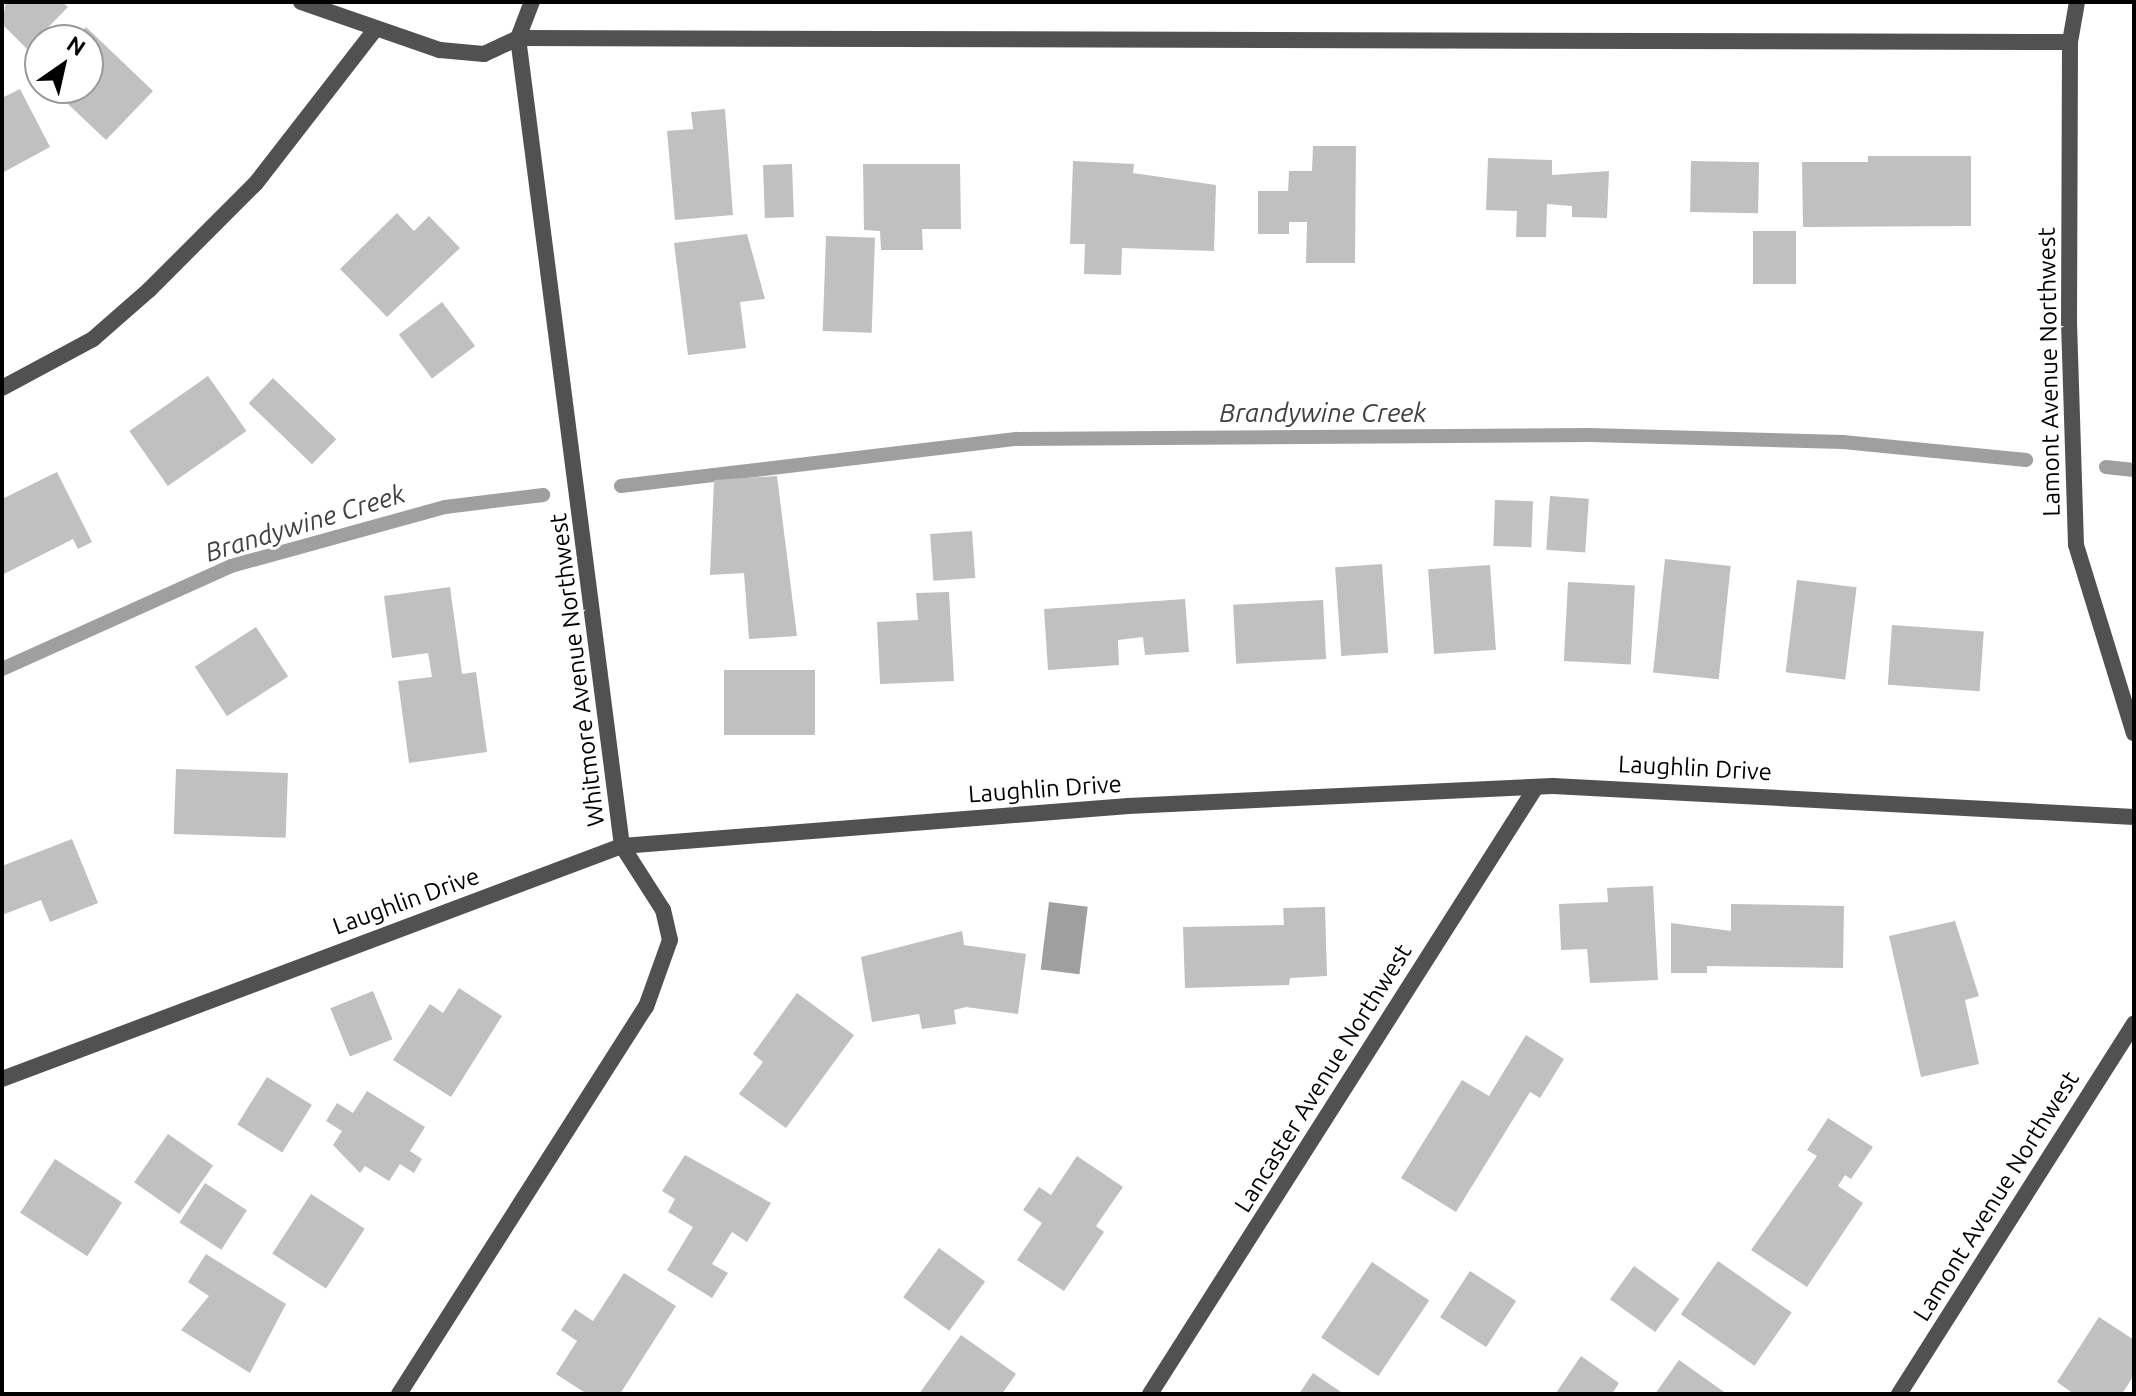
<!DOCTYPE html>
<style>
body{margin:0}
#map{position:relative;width:2136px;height:1396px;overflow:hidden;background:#fff;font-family:Ubuntu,sans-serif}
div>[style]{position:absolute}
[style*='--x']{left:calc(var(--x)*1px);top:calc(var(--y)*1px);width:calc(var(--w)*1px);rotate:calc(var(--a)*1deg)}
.water>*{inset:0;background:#9f9f9f;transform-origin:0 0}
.stream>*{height:14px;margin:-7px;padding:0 7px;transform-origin:7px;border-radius:7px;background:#9f9f9f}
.building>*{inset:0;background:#c0c0c0;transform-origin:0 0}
.minor>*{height:16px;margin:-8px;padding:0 8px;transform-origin:8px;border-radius:8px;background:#515151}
span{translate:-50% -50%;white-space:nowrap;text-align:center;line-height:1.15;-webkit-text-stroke:6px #fff;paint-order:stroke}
.street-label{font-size:24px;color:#000}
.water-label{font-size:26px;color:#404040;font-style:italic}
.frame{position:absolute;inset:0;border:4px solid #000;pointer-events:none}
.north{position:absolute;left:24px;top:24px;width:80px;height:80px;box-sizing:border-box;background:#fff;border:2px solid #999;border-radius:50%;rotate:34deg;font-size:22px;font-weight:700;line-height:32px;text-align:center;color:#000}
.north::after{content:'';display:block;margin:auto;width:28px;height:36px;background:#000;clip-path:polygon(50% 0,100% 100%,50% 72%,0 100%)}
</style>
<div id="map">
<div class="water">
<div style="left:1049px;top:902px;width:39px;height:68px;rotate:7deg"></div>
</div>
<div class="stream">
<div style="--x:2106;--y:467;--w:28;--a:6"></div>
<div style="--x:621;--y:486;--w:398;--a:-6.8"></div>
<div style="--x:1016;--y:439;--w:574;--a:-0.4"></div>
<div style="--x:1590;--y:435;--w:253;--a:1.6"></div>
<div style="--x:1843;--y:442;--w:184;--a:5.6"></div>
<div style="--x:2;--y:669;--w:251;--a:-24.2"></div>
<div style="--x:231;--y:566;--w:222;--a:-15.4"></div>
<div style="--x:445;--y:507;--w:99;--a:-7"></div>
</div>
<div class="building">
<div style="clip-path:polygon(6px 2px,62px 2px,68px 7px,27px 49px,2px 24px)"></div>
<div style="clip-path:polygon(86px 27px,153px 91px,106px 140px,51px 88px,88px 88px,88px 40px,74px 40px)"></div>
<div style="clip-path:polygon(20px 89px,50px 147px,2px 173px,2px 98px)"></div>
<div style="clip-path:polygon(725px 109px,733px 215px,675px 220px,667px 131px,693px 129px,691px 112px)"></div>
<div style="clip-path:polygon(1313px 146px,1356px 146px,1355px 263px,1306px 263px,1307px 222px,1289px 222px,1289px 234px,1258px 234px,1258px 191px,1288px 191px,1289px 171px,1312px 171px)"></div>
<div style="clip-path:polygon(1868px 156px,1971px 156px,1971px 226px,1803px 227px,1802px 162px,1868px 162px)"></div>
<div style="clip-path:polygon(1488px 158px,1552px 160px,1552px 175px,1609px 171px,1607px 218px,1572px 217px,1572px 206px,1547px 204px,1546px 237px,1516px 237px,1517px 211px,1486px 210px)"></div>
<div style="clip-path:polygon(1073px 161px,1134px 164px,1133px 173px,1216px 185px,1214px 251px,1122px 248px,1121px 275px,1084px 274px,1085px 244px,1070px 244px)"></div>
<div style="left:1691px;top:161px;width:68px;height:51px;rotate:1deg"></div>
<div style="left:792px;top:164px;width:53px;height:29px;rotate:88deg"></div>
<div style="clip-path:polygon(863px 164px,960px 164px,961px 229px,922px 229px,923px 250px,881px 250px,880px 231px,864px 230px)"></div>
<div style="clip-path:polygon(397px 213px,414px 231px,429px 216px,460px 248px,387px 317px,340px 269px)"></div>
<div style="left:1796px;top:231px;width:53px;height:43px;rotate:90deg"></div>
<div style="clip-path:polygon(747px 234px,765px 299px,740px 302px,746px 348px,688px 355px,674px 243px)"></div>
<div style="left:826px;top:236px;width:49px;height:95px;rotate:2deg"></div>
<div style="left:442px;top:302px;width:55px;height:54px;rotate:53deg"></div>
<div style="left:208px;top:376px;width:67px;height:96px;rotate:55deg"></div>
<div style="left:273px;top:378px;width:88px;height:35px;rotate:44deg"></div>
<div style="clip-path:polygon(57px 472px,92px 542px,78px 549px,73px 539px,2px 575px,2px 499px)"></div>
<div style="clip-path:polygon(777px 476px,797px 636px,749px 639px,744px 573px,710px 575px,714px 480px)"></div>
<div style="left:1550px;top:496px;width:39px;height:54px;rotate:4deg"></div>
<div style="left:1495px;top:500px;width:38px;height:46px;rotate:2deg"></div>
<div style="left:972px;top:531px;width:47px;height:42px;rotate:86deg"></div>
<div style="left:1665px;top:559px;width:66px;height:114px;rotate:6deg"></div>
<div style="left:1382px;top:564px;width:89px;height:47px;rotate:86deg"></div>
<div style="left:1490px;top:565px;width:85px;height:62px;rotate:86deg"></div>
<div style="left:1797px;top:580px;width:60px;height:93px;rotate:7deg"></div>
<div style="left:1568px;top:582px;width:67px;height:79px;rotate:3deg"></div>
<div style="clip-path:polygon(450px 587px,462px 674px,476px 672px,487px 752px,409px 763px,398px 681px,432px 677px,428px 653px,392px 658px,384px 596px)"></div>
<div style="clip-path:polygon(949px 592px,954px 681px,880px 684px,877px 622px,918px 620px,916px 593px)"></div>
<div style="clip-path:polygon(1185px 599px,1189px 652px,1145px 655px,1143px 637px,1118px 640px,1119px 665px,1048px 670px,1044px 609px)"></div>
<div style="left:1323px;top:600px;width:59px;height:90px;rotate:87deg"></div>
<div style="left:1892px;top:625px;width:92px;height:60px;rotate:4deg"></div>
<div style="left:256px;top:627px;width:59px;height:73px;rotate:57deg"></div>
<div style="left:724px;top:670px;width:91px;height:65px"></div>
<div style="left:176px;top:769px;width:112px;height:65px;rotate:2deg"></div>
<div style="clip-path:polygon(72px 839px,98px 903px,50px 922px,41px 900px,2px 915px,2px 866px)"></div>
<div style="clip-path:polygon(1653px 886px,1658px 980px,1590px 983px,1587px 949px,1561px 950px,1559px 904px,1608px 902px,1607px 888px)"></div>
<div style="clip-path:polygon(1731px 904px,1844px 906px,1843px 968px,1707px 966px,1707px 973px,1671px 973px,1671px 923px,1731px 931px)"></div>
<div style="clip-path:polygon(1325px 907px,1327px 976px,1290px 978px,1289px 985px,1185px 988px,1183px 927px,1284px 925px,1283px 908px)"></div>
<div style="clip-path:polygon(1955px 921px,1979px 996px,1965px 1000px,1979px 1064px,1921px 1077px,1889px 936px)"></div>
<div style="clip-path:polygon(962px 931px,964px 945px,1026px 954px,1018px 1014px,966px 1007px,954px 1010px,956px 1024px,922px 1029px,919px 1014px,872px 1022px,861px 957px)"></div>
<div style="clip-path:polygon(459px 988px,502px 1016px,451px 1097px,393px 1060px,430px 1004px,443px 1013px)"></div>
<div style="left:373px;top:991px;width:52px;height:46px;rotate:68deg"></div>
<div style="clip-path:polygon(797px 993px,854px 1035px,786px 1128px,739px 1094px,763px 1062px,753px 1054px)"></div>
<div style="clip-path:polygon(1526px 1035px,1564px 1059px,1540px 1098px,1530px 1092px,1456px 1212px,1401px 1178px,1462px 1080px,1489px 1096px)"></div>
<div style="left:267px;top:1077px;width:53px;height:56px;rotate:32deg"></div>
<div style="clip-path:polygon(367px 1091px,425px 1127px,410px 1151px,422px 1159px,414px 1173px,400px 1164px,389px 1181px,365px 1166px,360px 1173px,333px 1145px,342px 1131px,326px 1121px,337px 1103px,353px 1113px)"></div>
<div style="clip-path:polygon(1828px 1118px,1873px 1147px,1851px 1179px,1845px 1175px,1838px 1186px,1863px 1203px,1807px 1287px,1751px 1250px,1817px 1156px,1807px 1150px)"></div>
<div style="left:168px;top:1134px;width:55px;height:59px;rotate:35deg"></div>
<div style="clip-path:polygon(685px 1155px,771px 1203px,747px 1242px,732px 1232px,712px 1264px,728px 1273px,712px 1298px,667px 1270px,693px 1227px,668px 1212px,675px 1199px,662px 1191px)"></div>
<div style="clip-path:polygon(1077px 1156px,1123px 1187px,1096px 1226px,1104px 1232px,1064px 1291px,1017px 1260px,1042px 1223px,1023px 1210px,1039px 1187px,1051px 1195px)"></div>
<div style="left:55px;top:1159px;width:80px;height:64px;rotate:33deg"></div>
<div style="left:205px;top:1183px;width:50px;height:47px;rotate:33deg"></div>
<div style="left:311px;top:1194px;width:64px;height:71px;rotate:33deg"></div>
<div style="left:939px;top:1248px;width:57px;height:61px;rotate:36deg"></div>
<div style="clip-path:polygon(206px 1254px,286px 1304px,250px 1373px,181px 1330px,209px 1296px,188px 1282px)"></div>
<div style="left:1718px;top:1261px;width:90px;height:65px;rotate:35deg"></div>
<div style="left:1372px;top:1262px;width:69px;height:91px;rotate:34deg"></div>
<div style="left:1634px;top:1266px;width:56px;height:41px;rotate:36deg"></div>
<div style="left:1470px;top:1271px;width:55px;height:55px;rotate:33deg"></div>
<div style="clip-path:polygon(624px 1273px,676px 1306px,620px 1394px,587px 1394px,556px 1374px,577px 1341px,561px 1330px,575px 1309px,593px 1321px)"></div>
<div style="clip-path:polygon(2099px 1317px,2134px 1340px,2134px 1375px,2122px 1394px,2074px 1394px,2057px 1382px)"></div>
<div style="clip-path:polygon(961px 1335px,1016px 1374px,1002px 1394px,919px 1394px)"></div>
<div style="clip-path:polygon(1581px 1356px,1619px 1383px,1612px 1394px,1556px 1393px)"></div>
<div style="clip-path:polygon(1679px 1360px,1727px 1394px,1655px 1394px)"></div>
<div style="clip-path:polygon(1313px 1373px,1344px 1394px,1299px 1394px)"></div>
</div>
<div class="minor">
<div style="--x:301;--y:2;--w:147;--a:19.1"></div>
<div style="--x:440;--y:50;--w:44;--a:5.2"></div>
<div style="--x:484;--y:54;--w:38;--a:-25"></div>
<div style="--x:518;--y:38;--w:1552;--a:0.15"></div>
<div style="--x:2077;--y:2;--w:41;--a:99.9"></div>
<div style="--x:2070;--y:42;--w:280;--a:90.2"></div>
<div style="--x:2069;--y:322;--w:223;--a:88.2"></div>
<div style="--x:2076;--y:545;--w:197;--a:72.9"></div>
<div style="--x:2;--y:388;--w:103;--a:-28.3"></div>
<div style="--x:93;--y:339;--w:74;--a:-41.2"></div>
<div style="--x:149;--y:290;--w:151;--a:-45"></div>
<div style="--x:256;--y:183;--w:192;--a:-52.2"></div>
<div style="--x:2;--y:1079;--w:662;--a:-20.6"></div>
<div style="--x:622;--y:846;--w:508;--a:-4.52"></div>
<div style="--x:1128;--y:806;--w:425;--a:-2.7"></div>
<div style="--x:1553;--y:786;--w:582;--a:3.05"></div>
<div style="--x:399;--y:1394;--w:459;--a:-57.5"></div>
<div style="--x:646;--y:1007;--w:71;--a:-70.3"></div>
<div style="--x:670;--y:940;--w:31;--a:-103"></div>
<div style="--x:663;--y:910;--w:76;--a:-122.6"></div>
<div style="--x:622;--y:846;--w:815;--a:-97.33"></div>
<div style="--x:518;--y:38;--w:39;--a:-69"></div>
<div style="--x:1150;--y:1394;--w:719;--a:-57.55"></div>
<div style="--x:1899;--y:1394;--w:439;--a:-57.6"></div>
</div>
<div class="street-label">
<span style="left:2049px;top:372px;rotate:-91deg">Lamont Avenue Northwest</span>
<span style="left:577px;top:670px;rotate:-97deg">Whitmore Avenue Northwest</span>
<span style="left:1695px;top:768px;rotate:3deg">Laughlin Drive</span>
<span style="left:1045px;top:789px;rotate:-4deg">Laughlin Drive</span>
<span style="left:406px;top:901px;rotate:-20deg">Laughlin Drive</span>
<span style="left:1323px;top:1078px;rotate:-58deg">Lancaster Avenue Northwest</span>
<span style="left:1996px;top:1196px;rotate:-58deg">Lamont Avenue Northwest</span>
</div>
<div class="water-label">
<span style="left:1323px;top:413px">Brandywine Creek</span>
<span style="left:305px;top:523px;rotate:-17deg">Brandywine Creek</span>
</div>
<div class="frame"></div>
<div class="north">N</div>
</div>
